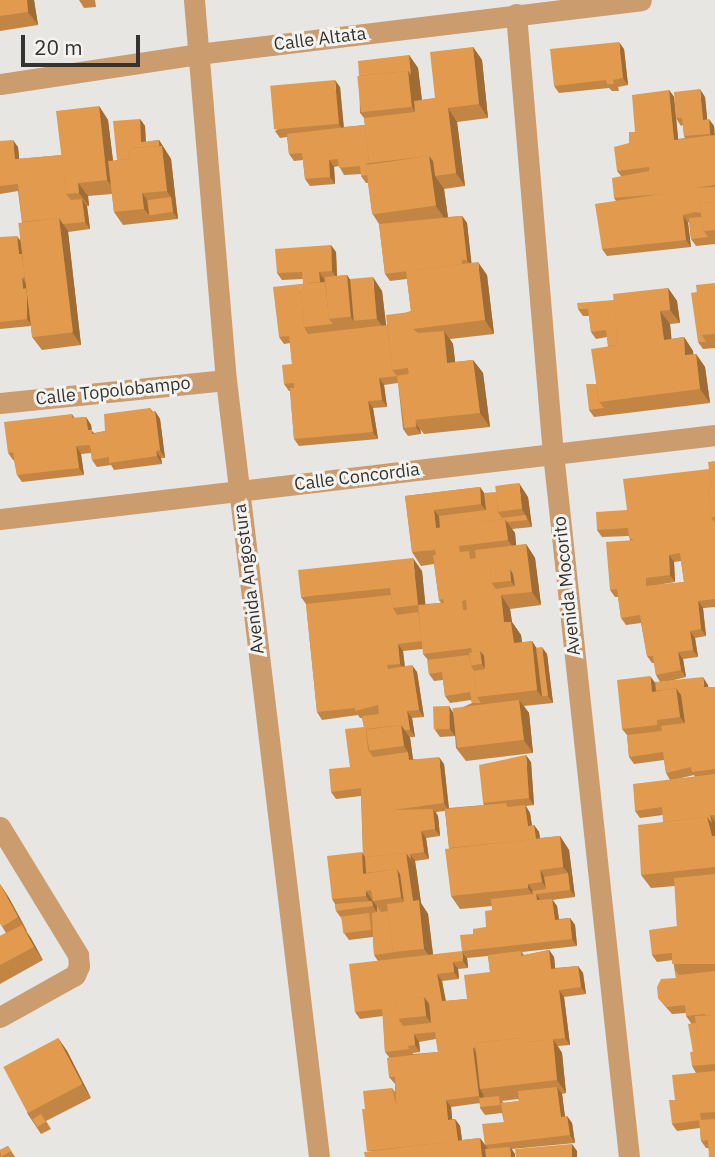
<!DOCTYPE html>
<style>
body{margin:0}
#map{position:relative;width:715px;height:1157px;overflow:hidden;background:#e7e6e2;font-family:"IBM Plex Sans",sans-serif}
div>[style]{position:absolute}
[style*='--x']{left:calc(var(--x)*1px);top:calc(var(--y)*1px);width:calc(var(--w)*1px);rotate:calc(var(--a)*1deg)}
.minor>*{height:21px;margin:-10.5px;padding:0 10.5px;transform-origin:10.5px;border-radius:10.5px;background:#cb9c6e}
.wall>*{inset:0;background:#c28543}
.shaded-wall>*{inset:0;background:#9e6c37}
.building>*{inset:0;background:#e29b4e;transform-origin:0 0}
span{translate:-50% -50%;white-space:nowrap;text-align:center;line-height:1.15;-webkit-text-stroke:6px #f4f3f0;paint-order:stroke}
.street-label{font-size:18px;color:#333331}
.scale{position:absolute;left:21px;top:35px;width:119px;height:32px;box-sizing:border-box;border:4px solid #333331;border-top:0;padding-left:9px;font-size:21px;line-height:24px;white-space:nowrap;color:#333331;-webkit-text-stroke:5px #f4f3f0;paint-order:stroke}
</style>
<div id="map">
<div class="minor">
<div style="--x:194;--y:0;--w:381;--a:85.2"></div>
<div style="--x:226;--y:380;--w:783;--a:83.17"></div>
<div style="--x:516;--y:14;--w:441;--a:85.2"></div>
<div style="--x:553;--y:453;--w:708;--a:83.84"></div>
<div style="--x:0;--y:84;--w:200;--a:-8.6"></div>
<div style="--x:198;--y:54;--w:446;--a:-6.9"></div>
<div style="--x:0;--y:403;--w:227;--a:-5.8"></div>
<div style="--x:0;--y:519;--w:720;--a:-6.7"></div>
<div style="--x:0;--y:827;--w:150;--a:58.6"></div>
<div style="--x:78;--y:955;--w:11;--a:85"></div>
<div style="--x:79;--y:966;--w:10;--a:114"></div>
<div style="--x:75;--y:975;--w:86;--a:150.8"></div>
</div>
<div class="wall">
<div style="clip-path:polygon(0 0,34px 0,38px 25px,0 31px)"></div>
<div style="clip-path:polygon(79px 0,95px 0,96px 7px,84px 8px)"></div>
<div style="clip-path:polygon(473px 47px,482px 60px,488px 118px,457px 122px,465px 186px,444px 189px,448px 217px,462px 216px,467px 223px,471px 263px,487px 275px,494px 334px,450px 339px,453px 344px,455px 362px,473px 360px,483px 373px,490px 427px,424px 434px,420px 429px,421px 434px,408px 436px,403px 429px,398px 383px,384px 385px,387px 407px,373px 408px,378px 439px,299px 446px,294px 439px,290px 391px,289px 391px,284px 384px,292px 364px,290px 343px,284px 344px,279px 337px,303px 284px,303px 279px,282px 280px,277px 273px,336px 252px,337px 276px,347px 275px,350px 280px,382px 291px,386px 325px,405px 313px,411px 311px,407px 279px,390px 281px,385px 274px,379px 224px,372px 213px,368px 183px,366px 183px,361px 176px,361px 174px,344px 175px,339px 166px,334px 167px,335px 184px,310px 186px,305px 179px,303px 160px,294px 161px,289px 154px,287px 137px,280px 138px,275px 131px,340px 87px,344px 127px,365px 125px,364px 118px,360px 113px,359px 76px,409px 55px,418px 68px,422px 100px,435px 98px)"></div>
<div style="clip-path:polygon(624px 49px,628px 85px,618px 87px,619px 91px,612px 91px,609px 88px,559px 93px,554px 86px)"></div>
<div style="clip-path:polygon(669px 90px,674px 97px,678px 139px,685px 138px,684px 136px,683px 125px,681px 126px,676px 118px,705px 97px,707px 119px,714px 126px,715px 135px,715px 244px,696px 246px,691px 239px,689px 222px,688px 223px,691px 247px,607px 256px,602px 249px,616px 201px,614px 198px,621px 176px,617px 171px,635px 132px)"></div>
<div style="clip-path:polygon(99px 106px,108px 120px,113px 161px,117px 160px,140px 119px,145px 126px,146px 142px,159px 140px,171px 159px,178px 219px,123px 225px,114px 212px,112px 194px,88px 196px,89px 206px,87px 206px,90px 229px,68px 232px,81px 345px,42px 350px,32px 337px,31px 326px,0 329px,0 237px,20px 240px,22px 222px,18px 191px,0 194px,0 141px,18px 147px,19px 159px,62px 155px)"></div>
<div style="clip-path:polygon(715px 283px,715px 348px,703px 349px,698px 342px,697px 292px)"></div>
<div style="clip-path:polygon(668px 288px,677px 301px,680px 323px,670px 324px,671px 339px,684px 337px,693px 351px,693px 354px,696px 354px,705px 367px,710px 403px,594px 417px,589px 410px,608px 346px,607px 337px,596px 339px,591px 332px,589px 316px,583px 316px,578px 309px)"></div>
<div style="clip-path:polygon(150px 408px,153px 412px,155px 411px,160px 419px,165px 458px,161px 458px,162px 464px,114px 470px,111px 465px,97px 467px,92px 460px,91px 453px,81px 454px,84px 475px,22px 482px,17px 475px,14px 460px,13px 460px,8px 453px,72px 414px,75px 418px,86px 417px,91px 425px,92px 431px,94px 433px,105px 431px)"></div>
<div style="clip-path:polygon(evenodd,715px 461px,715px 607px,703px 608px,706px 636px,695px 638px,698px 657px,683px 659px,686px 677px,670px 681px,708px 685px,708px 687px,715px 687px,715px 1157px,708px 1148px,706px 1148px,701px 1141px,700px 1128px,677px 1131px,672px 1124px,675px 1100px,696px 1073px,692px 1066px,693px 1052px,691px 1023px,686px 1016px,686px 1013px,672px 1014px,658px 998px,676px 978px,673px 960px,657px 962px,652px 955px,677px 926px,675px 886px,651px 888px,641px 875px,663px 822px,663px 815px,640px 818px,635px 811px,670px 780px,666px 773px,664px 760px,634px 764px,629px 757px,627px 735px,622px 729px,655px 682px,660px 682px,656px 675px,654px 663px,652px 663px,647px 656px,641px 623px,626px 625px,621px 618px,618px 597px,615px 597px,610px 590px,630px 540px,629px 536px,602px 537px,597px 530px,627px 510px,709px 469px,715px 461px,681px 561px,684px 582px,657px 585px,675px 582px,674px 562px,681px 561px,715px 461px,694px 775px,695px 777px,677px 779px,694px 775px)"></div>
<div style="clip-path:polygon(evenodd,480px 487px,484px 493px,528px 497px,532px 527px,512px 529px,515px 533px,516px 546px,526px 544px,535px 558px,541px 605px,510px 609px,512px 622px,521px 635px,522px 643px,532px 641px,536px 648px,547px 654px,553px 703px,524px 706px,529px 713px,533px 753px,466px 761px,456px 748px,455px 736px,440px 737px,435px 730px,452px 712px,472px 703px,471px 700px,450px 703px,445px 696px,443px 680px,434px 681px,429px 674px,428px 660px,423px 654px,423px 649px,403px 651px,405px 666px,417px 672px,424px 717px,412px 718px,415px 737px,410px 737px,413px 759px,444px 764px,449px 808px,484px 805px,483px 803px,531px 762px,534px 805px,526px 806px,530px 813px,532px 826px,534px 825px,539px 832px,540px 838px,560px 836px,569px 850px,575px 897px,552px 900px,557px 906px,559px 919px,570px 918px,575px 925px,577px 946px,522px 952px,524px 955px,549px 950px,554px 957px,555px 968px,578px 966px,583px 973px,586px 994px,564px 997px,570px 1045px,558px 1046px,562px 1053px,566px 1093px,562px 1094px,565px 1117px,567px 1116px,572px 1123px,575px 1143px,512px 1149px,515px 1154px,515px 1157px,367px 1151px,365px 1109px,392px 1088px,395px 1092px,395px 1084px,389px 1077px,389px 1057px,385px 1052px,383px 1016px,360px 1019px,355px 1012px,378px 961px,374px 955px,373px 937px,349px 940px,344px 933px,342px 919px,336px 911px,335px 904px,332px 899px,363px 854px,361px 796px,336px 799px,331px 792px,350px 767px,364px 727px,362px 718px,360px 718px,358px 715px,322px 720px,317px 712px,306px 604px,301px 597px,422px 571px,425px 604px,441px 603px,439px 600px,434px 564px,421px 566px,412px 552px,405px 496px,480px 487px,445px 811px,449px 848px,451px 896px,460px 909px,492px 906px,492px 910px,486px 927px,473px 934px,462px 951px,467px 958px,488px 956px,490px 972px,467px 999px,446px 1001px,442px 981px,459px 979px,458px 969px,468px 968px,467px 958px,433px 955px,428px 914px,421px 903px,415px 861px,429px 859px,426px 838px,440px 836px,438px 816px,436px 812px,445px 811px,480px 487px,436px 1039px,438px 1052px,413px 1054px,413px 1053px,420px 1052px,419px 1042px,436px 1039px,480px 487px,518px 1099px,519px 1101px,504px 1103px,502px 1101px,518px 1099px,480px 487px,480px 1103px,480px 1108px,485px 1115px,502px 1113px,504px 1122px,485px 1145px,488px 1149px,480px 1138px,462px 1140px,460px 1126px,455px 1119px,452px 1119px,451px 1107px,480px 1103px)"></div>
<div style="clip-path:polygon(0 884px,9px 898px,27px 931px,26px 931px,43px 960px,0 984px,0 936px,6px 933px,0 923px)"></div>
<div style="clip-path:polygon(58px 1038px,67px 1051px,91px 1098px,46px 1121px,51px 1129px,41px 1134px,27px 1113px)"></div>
<div style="clip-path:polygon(8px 1146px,15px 1157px,0 1157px,0 1150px)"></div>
</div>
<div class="shaded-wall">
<div style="clip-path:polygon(27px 0,34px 0,38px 25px,28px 12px)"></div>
<div style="clip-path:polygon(619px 42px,624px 49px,628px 85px,623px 78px)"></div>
<div style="clip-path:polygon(473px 47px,482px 60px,488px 118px,479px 104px)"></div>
<div style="clip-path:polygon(409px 55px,418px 68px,425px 126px,412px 107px,408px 71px)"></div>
<div style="clip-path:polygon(335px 80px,340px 87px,344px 132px,339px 124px)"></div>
<div style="clip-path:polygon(700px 89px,705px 97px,708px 127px,703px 120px)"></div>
<div style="clip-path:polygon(669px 90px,674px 97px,679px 147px,674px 140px)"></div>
<div style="clip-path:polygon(99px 106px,108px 120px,117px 193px,107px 180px)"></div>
<div style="clip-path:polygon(448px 108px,457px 122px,465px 186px,456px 173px)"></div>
<div style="clip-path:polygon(140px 119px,145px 126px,146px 149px,141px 142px)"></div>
<div style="clip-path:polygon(709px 119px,714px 126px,715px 140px,710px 134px)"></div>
<div style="clip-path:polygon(13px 140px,18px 147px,20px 167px,15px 159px)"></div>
<div style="clip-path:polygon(159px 140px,171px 159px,176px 204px,167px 191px,160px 152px)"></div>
<div style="clip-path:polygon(429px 156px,442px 174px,435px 176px,444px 189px,449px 225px,436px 206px)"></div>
<div style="clip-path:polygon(329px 160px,334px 167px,335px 184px,330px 177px)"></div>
<div style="clip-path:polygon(78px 183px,88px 196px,89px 206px,79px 193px)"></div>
<div style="clip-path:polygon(142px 193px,152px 207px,149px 215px,144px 209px)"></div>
<div style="clip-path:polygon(171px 197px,176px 204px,178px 219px,173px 212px)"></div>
<div style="clip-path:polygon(82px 199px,87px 206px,90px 229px,85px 222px)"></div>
<div style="clip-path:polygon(683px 215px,688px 223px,691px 247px,686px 240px)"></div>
<div style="clip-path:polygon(462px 216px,467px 223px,472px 267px,467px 260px)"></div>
<div style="clip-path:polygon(59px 218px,68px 231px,81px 345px,72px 332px)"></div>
<div style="clip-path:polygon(17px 236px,22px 243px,24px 262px,19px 254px)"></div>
<div style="clip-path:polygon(331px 245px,336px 252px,337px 278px,332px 271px)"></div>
<div style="clip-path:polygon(478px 262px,487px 275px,494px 334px,485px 320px)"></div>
<div style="clip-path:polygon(319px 272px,324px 279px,325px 289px,320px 282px)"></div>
<div style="clip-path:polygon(347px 275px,359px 293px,354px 322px,351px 317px)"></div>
<div style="clip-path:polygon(373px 277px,382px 291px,387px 333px,377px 319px)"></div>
<div style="clip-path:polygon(22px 278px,27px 285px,32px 326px,27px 319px)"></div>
<div style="clip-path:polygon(668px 288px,677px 301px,680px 323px,670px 310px)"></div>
<div style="clip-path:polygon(660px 311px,670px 324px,673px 353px,664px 340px)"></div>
<div style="clip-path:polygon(444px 331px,453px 344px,457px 376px,447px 363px)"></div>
<div style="clip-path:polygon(684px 337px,693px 351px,695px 368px,685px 355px)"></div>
<div style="clip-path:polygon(696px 354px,705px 367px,710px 403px,700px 389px)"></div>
<div style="clip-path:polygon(473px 360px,483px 373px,490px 427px,480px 413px)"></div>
<div style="clip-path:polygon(379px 378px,384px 385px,387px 407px,382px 400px)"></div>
<div style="clip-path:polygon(368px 401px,373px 408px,378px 439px,373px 432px)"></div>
<div style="clip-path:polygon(155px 411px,160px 419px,165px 458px,160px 450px)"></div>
<div style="clip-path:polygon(86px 417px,91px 425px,92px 431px,97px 437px,88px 430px)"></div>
<div style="clip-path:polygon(415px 422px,420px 429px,421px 434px,416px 427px)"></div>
<div style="clip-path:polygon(76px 446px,81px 454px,84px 475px,79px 468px)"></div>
<div style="clip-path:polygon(156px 451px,161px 458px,162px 464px,157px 456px)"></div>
<div style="clip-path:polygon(519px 483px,528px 497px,532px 527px,522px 509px)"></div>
<div style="clip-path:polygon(480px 487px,489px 500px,491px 518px,481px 504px)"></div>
<div style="clip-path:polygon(434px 510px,444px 523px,440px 534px,436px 528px)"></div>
<div style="clip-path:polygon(505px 519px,515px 533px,517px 553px,508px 540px)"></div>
<div style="clip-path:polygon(526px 544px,535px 558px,541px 605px,532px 592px)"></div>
<div style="clip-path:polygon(669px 555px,674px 562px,675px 582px,670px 575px)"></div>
<div style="clip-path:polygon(413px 558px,422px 571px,430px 648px,418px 605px)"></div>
<div style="clip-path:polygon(510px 569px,523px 588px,520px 593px,511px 581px)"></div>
<div style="clip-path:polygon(501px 595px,510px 609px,512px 622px,521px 635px,524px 657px,514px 643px,504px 622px)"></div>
<div style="clip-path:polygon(698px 601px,703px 608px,706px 636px,701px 629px)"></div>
<div style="clip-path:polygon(690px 631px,695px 638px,698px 657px,693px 650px)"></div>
<div style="clip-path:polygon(532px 641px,541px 655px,542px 697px,537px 690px)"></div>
<div style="clip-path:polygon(398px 644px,403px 651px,405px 671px,400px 664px)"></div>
<div style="clip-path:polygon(542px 647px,547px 654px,553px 703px,548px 696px)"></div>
<div style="clip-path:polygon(480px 651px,493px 669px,495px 683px,482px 664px)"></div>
<div style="clip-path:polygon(678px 652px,683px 659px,686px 677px,681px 670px)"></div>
<div style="clip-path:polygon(412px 665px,417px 672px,424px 717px,419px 710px)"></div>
<div style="clip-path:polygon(650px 676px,660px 689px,661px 697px,652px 692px)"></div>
<div style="clip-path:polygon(703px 677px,708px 685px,709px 694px,704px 687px)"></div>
<div style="clip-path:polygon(676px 688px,686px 702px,690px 730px,680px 717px)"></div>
<div style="clip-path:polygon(519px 700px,529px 713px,533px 753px,524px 740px)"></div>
<div style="clip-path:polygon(449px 706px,454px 714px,455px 736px,450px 729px)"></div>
<div style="clip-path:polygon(407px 711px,412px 718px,415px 737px,410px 730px)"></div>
<div style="clip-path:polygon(401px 725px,410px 738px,414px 767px,409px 760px,408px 752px,404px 746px)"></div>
<div style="clip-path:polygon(526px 755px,531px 762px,534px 805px,529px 798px)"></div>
<div style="clip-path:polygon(439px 757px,444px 764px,449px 811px,444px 803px)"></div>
<div style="clip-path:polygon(525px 805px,530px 813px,533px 833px,528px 826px)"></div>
<div style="clip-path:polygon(433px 809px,438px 816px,440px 836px,435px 829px)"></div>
<div style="clip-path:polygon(710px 815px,715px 822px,715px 841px,712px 836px,707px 817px)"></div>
<div style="clip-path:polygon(534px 825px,539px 832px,542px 853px,537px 846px)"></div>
<div style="clip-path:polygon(421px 831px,426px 838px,429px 859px,424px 852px)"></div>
<div style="clip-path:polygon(560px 836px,569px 850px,575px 897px,570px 890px,568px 873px,563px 867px)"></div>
<div style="clip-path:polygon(362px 852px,374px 871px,363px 874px)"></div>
<div style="clip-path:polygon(406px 853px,416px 867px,421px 903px,428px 914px,434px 962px,424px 949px,413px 901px)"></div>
<div style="clip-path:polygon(410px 854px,415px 861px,416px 867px,411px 859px)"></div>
<div style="clip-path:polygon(397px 869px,410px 887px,414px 916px,401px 897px)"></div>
<div style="clip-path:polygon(540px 870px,549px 884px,549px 892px,542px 882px)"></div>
<div style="clip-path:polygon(0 884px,9px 898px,27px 931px,18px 917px)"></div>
<div style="clip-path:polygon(528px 884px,536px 896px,536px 894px,541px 901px,542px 908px,528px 888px)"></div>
<div style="clip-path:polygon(366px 891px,382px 914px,382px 920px,366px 896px)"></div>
<div style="clip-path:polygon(552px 899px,557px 906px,560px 927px,555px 920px)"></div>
<div style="clip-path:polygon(570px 918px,575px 925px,577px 946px,572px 939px)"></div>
<div style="clip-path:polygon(22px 925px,31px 938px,43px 960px,34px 947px)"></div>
<div style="clip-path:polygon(549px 950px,554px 957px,556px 976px,551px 969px)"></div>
<div style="clip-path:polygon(462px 951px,467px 958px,468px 968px,463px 961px)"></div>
<div style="clip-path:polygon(453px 962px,458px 969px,459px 979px,454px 972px)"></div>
<div style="clip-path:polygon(578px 966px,583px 973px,586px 994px,581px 987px)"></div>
<div style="clip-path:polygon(437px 974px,442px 981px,447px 1009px,442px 1001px)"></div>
<div style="clip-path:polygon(559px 990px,564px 997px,570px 1045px,565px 1038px)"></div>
<div style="clip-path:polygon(424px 997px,434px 1011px,436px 1030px,426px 1016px)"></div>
<div style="clip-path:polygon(414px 1034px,419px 1042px,420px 1052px,415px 1045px)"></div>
<div style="clip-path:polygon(58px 1038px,67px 1051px,91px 1098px,82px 1084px)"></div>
<div style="clip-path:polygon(553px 1039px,562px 1053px,566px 1093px,557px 1080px)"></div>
<div style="clip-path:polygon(473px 1048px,478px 1055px,480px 1089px,483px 1094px,484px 1103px,479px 1096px)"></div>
<div style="clip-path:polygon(557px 1087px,562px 1094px,566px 1124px,561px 1117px)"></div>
<div style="clip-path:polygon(446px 1100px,451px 1107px,453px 1127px,448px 1120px)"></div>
<div style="clip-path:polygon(567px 1116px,572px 1123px,575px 1143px,570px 1135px)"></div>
<div style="clip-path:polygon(455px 1119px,460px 1126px,464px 1154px,459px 1147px)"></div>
<div style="clip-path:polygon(480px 1138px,490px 1152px,490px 1157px,482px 1157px)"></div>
<div style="clip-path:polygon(572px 1144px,577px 1151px,577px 1157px,572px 1157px)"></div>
<div style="clip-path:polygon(510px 1147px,515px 1154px,515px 1157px,511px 1157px)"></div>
</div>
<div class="building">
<div style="clip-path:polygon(0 0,27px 0,28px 12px,0 16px)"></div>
<div style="clip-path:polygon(619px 42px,623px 78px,613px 80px,614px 84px,607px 84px,606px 80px,554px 86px,550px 49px)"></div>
<div style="clip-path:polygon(473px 47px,479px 104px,448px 108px,456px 173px,435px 176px,433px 160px,429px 156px,369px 163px,364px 118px,415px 112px,414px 101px,435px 98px,430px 52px)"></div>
<div style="clip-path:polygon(409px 55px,411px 75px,408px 71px,359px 76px,358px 61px)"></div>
<div style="left:408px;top:71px;width:36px;height:51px;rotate:84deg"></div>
<div style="left:335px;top:80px;width:44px;height:65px;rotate:85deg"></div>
<div style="clip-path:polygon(700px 89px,703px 120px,709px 119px,710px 134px,684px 136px,682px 118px,676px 118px,674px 92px)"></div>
<div style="clip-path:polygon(669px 90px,674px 140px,715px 135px,715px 185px,695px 188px,715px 187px,715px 202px,699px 203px,701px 213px,695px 212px,683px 215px,686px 240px,602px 249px,595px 204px,661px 194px,614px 198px,612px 178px,649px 171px,649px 167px,617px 171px,614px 147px,629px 143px,629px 132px,635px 132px,632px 95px)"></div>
<div style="clip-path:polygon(99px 106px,107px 180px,78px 183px,79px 193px,66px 194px,56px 111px)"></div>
<div style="clip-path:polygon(140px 119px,141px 142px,159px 140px,159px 146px,129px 148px,130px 159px,117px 160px,113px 121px)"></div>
<div style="clip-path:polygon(365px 125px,369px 163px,366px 164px,367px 175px,361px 176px,360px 166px,339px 168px,338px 159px,329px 160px,330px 177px,305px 179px,302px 153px,289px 154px,287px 134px)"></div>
<div style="clip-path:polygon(13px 140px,15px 159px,62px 155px,66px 194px,71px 200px,82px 199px,85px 222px,63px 224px,59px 218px,22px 222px,18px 184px,0 186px,0 141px)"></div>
<div style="clip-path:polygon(162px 146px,167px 191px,142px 193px,144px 209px,114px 212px,108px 161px,130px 159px,129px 148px)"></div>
<div style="left:429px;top:156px;width:50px;height:64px;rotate:82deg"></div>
<div style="left:171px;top:197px;width:15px;height:24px;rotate:82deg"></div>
<div style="clip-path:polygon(715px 202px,715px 230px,704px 231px,699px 203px)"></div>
<div style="clip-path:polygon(462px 216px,467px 260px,462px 260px,462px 264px,385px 274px,379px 224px)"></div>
<div style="clip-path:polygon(702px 217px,704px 231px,708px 237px,691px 239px,689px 218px)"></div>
<div style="left:59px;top:218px;width:115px;height:41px;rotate:83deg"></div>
<div style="clip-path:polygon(17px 236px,19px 254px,22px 254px,25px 277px,22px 278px,23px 289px,26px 288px,27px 295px,27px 319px,0 322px,0 237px)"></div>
<div style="clip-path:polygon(331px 245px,332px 271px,319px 272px,320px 282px,307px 283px,307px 284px,300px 284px,303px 284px,302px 272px,277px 273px,275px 249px)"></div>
<div style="clip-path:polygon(478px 262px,485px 320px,413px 329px,418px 333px,444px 331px,447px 363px,473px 360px,480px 413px,414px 420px,408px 368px,392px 370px,386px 315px,411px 312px,406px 271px)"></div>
<div style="left:347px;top:275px;width:42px;height:22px;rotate:85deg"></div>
<div style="left:373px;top:277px;width:42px;height:23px;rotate:85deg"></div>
<div style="clip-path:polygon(325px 282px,329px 319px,333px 324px,304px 327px,300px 284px)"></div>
<div style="clip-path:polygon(715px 283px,715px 334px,702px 335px,696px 285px)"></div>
<div style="clip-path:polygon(300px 284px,304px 327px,308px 334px,387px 325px,392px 370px,397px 376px,379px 378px,382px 400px,368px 401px,373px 432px,294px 439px,290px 388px,294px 388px,294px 383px,284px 384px,282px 365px,292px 364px,289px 336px,279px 337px,273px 287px)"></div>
<div style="clip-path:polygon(668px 288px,670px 310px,660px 311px,664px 340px,684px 337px,685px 355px,696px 354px,700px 389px,599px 402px,591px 349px,618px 345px,613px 294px)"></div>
<div style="clip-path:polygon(697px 292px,702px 335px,706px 342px,698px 342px,691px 293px)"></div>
<div style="clip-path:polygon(614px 300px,618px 345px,608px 346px,606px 330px,591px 332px,588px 309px,578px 309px,577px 303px)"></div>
<div style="left:409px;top:374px;width:53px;height:12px;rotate:82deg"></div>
<div style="clip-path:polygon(586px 384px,596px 384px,599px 402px,604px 408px,589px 410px)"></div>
<div style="clip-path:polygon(150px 408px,151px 412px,155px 411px,160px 450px,156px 451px,157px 456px,109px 463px,109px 457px,92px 460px,90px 445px,76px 446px,79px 468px,17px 475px,13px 452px,8px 453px,4px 422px,72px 414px,72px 418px,86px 417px,88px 430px,92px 430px,92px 434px,105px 431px,104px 414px)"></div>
<div style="clip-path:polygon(715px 461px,715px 486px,711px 487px,708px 462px)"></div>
<div style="clip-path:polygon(evenodd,709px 469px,711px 487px,708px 487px,711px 517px,715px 523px,715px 599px,698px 601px,701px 629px,690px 631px,693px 650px,678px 652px,681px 670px,656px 675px,653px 656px,647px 656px,640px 615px,621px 618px,617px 589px,610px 590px,606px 542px,634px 540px,629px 538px,628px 528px,597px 530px,596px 512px,627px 510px,623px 479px,709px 469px,680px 553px,684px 582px,646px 586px,646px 578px,670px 575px,669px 555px,680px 553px)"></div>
<div style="left:519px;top:483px;width:26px;height:24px;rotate:83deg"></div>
<div style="clip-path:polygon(715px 486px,715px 517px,711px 517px,708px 487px)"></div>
<div style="clip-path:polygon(evenodd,480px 487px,481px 504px,434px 510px,436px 528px,505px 519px,508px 540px,459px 546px,460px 552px,469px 551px,470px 559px,476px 558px,475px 550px,526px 544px,532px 592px,501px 595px,504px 622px,511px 622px,514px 643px,532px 641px,537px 690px,477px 697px,474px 671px,485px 669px,484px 655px,480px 651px,472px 652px,471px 648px,423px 654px,418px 605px,444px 603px,443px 599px,439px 600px,433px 555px,436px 555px,435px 550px,412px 552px,405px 496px,480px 487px,510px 569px,513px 574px,515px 586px,496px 589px,492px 584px,490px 572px,510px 569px,480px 487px,466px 600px,467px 610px,463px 610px,462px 601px,466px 600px)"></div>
<div style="clip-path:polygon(496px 492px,498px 512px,502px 518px,526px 515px,527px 520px,507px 522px,505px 519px,440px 528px,439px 516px,486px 510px,484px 493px)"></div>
<div style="clip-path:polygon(413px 558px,418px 605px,393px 608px,390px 588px,301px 597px,298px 570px)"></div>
<div style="left:510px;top:569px;width:12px;height:20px;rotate:85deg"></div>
<div style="clip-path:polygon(391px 595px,393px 608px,397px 615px,418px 612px,422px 641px,398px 644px,400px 664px,387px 665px,388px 669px,412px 665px,419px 710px,407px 711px,410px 730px,405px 730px,401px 725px,366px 729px,368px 750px,373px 757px,408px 752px,409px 760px,439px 757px,444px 803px,393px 810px,433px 809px,435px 829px,421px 831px,424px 852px,410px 854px,411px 859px,406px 853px,365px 857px,363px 854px,361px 788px,331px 792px,329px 769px,350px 767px,345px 729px,364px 727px,362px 716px,379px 714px,378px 705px,355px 711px,355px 708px,317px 712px,306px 604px)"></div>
<div style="left:542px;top:647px;width:49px;height:6px;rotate:83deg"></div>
<div style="left:480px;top:651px;width:13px;height:11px;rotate:81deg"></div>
<div style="clip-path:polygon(469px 655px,471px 666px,474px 671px,477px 697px,481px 703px,472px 703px,470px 692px,445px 696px,442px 672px,429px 674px,427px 660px)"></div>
<div style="clip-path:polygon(650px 676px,652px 692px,676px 688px,680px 717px,657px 720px,657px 725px,622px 729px,617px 680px)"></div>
<div style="clip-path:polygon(703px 677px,704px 687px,715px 687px,715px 769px,692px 772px,691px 767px,666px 773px,663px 752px,629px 757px,627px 735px,662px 731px,661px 726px,685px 723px,681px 695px,676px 688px,656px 691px,655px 682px)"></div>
<div style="left:519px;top:700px;width:40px;height:67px;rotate:83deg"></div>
<div style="left:449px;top:706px;width:23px;height:16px;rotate:88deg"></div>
<div style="left:401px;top:725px;width:21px;height:35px;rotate:82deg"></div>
<div style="clip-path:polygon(526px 755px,529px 798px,483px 803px,479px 765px)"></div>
<div style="clip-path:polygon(715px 774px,715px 815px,710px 815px,712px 823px,707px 817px,663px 822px,662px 807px,635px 811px,633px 784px)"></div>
<div style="clip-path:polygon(506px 803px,507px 807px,525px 805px,528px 826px,534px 825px,536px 839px,449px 848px,445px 809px)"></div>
<div style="clip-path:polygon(707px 817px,712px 836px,715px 836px,715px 867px,641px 875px,638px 825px)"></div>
<div style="clip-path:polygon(560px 836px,563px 867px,540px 870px,542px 882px,528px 884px,528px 888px,451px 896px,445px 849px)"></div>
<div style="clip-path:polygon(362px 852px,363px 874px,397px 869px,401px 897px,373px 901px,371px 890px,366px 891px,366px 896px,332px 899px,327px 856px)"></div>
<div style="clip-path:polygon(406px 853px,413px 901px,419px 900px,424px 949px,393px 952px,387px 904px,404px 902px,400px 874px,397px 869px,366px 873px,365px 857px)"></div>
<div style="clip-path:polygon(568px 873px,570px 890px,536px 894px,537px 900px,552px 899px,555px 920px,570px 918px,572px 939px,462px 951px,460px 935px,473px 934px,473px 929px,486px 927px,485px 911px,492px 910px,491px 899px,533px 894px,532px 891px,546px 889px,544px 877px)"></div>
<div style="clip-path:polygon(715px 874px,715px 945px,672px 950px,672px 953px,652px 955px,649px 930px,677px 926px,674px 878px)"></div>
<div style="clip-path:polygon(0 884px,18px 917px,2px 927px,0 923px)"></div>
<div style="clip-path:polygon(372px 901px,373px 906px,336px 911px,335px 904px)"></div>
<div style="clip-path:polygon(377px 906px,381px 912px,388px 911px,393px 952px,396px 952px,374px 955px,372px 913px,377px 912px)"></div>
<div style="left:369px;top:913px;width:17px;height:28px;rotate:83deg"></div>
<div style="clip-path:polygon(22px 925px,34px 947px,0 965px,0 936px)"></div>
<div style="left:715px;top:945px;width:19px;height:43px;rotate:90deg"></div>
<div style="clip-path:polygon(evenodd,549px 950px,551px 969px,578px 966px,581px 987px,559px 990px,565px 1038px,528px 1042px,518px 1038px,475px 1043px,476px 1047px,473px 1048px,479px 1096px,446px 1100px,448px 1120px,455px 1119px,458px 1141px,367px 1151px,362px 1109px,365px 1109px,363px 1091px,392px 1088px,396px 1105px,395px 1077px,389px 1077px,387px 1058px,438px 1052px,435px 1032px,414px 1034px,415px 1045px,408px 1046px,409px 1049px,385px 1052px,382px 1009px,355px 1012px,349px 964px,462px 951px,463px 961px,453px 962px,454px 972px,437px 974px,442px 1001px,467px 999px,464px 975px,490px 972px,488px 955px,521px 951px,521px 956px,549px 950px,424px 997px,429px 1003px,431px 1023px,403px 1026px,399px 1020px,396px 1001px,424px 997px)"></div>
<div style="clip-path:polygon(675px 970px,679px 975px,715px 971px,715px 1015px,705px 1015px,705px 1014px,686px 1016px,685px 1005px,667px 1007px,658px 998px,657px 987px,661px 979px,676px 978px)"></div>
<div style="left:424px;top:997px;width:19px;height:28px;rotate:84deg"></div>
<div style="clip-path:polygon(715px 1015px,715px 1064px,692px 1066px,690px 1052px,699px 1051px,695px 1016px)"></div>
<div style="clip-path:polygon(696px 1023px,699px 1051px,693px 1052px,688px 1024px)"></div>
<div style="left:58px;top:1038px;width:52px;height:62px;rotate:62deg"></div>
<div style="clip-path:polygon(518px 1038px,529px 1042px,553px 1039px,557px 1080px,480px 1089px,475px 1043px)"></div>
<div style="clip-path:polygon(715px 1071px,715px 1112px,700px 1113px,701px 1120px,672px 1124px,669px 1100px,675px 1100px,672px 1075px)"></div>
<div style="clip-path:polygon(557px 1087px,561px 1117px,567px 1116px,570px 1135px,485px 1145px,482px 1124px,504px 1122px,501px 1103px,519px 1101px,518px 1091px)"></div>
<div style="left:499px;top:1096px;width:9px;height:20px;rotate:84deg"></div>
<div style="left:41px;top:1114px;width:9px;height:10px;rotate:58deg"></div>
<div style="clip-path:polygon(715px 1119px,715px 1157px,709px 1157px,708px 1140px,701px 1141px,699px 1120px)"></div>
<div style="clip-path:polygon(480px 1138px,482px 1157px,365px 1157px,364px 1152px)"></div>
<div style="clip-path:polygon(572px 1144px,572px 1157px,516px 1157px,515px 1149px)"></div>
<div style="clip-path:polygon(8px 1146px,11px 1151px,1px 1157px,0 1150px)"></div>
<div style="clip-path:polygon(510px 1147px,511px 1157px,486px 1157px,485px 1149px)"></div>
</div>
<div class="street-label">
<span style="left:320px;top:39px;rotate:-7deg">Calle Altata</span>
<span style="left:113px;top:391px;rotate:-6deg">Calle Topolobampo</span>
<span style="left:357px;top:477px;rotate:-7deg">Calle Concordia</span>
<span style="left:249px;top:579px;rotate:-97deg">Avenida Angostura</span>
<span style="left:567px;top:586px;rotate:-96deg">Avenida Mocorito</span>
</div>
<div class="scale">20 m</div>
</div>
